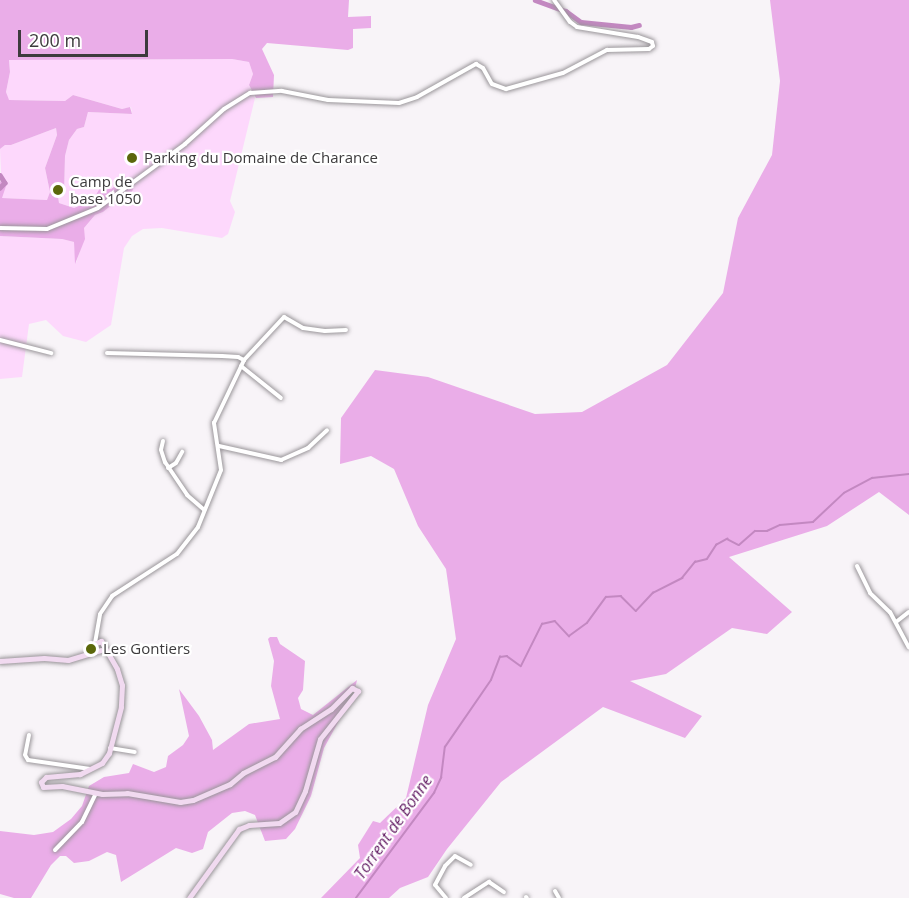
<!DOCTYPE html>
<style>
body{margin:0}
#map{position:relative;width:909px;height:898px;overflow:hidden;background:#f8f4f8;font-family:"Open Sans",sans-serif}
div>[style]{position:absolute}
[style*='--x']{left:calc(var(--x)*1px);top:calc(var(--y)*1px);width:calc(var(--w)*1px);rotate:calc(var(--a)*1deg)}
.green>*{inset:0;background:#fdd8fc}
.forest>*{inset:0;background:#eaade8}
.stream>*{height:1.5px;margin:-0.75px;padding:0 0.75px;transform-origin:0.75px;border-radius:0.75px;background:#c388c1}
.canal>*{height:4.5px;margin:-2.25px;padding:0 2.25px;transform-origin:2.25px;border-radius:2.25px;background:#c388c1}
.roads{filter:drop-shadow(0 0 2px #999599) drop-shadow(0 0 2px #999599)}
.street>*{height:4px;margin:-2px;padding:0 2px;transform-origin:2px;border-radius:2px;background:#fff}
.secondary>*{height:5px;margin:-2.5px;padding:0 2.5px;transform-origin:2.5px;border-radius:2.5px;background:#f1daf0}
.dots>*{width:16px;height:16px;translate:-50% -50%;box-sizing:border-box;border:3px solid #fff;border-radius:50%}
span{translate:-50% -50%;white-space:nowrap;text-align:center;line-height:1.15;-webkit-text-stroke:4.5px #fff;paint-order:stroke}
.poi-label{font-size:15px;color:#3d3b3d}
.left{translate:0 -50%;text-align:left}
.water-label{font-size:16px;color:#621b63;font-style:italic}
.scale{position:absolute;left:18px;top:30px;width:130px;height:27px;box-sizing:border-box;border:3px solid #3d3b3d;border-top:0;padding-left:8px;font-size:18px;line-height:21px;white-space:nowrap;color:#3d3b3d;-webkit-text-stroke:4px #fff;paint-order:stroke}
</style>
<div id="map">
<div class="green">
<div style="clip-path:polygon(232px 59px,249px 62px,253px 74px,249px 85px,255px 98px,230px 201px,235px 212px,228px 234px,222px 238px,162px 228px,143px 229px,132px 236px,124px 248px,111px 325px,86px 342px,63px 336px,46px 320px,29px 324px,22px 377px,0 379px,0 236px,62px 239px,74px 242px,76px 263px,84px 239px,84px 228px,95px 215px,103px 212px,119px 199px,131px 195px,118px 184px,94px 200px,81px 203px,74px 208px,59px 203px,58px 195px,64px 195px,65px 156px,69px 140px,77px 129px,84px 127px,88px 112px,132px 114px,131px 107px,122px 109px,73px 95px,65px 101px,8px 100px,6px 92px,10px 72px,9px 60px)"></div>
<div style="clip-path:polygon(56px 128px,57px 135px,45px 168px,50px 192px,47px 200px,2px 198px,0 149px,5px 145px,11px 145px)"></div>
</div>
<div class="forest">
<div style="clip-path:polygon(0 0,349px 0,348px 17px,371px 16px,371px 28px,353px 29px,353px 48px,348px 50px,267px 43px,262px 49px,274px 75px,273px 97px,256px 98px,249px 85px,253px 74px,249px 62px,232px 59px,9px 60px,10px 72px,6px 92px,9px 100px,65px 101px,73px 95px,122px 109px,130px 107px,132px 114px,88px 112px,84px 127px,77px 129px,69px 140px,65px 156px,64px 195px,58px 196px,59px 203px,74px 208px,93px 200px,100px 188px,111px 189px,118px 184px,120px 176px,127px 177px,134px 186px,131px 195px,119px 199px,103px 212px,95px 215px,84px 228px,85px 239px,75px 264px,74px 242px,62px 239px,0 236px,0 181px,6px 186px,2px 198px,47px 200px,50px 192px,45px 168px,57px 135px,56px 128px,11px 145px,5px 145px,0 149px)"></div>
<div style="clip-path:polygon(770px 0,909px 0,909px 515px,879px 492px,827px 526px,729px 557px,792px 612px,767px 634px,732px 628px,666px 674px,630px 681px,702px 716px,685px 738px,603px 707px,501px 782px,447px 849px,428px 877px,400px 888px,389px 898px,321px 898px,360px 858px,358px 845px,373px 821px,380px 823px,406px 798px,428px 705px,456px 639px,446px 569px,418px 526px,394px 469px,371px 456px,340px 464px,341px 418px,375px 370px,428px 377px,535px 414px,582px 412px,667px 365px,723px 293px,738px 218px,772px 155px,780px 81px)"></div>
<div style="clip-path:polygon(270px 637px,277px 637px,280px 644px,305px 661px,303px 690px,298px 698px,301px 709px,313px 715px,357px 680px,354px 693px,324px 748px,311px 796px,295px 829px,286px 839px,265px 841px,255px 815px,245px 811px,232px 813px,208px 832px,203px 849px,192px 853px,176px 848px,121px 882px,116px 855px,107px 852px,89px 861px,74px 863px,66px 856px,60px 856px,51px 865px,31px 898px,14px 898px,0 894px,0 831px,34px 835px,53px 832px,71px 819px,82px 806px,89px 786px,104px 777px,129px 773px,133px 764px,154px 772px,166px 767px,168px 756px,183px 745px,189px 736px,179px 689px,199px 716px,212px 740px,213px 750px,249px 724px,280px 719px,271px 686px,274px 661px,268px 639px)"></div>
</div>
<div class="stream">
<div style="--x:356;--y:898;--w:131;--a:-53.4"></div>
<div style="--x:434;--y:793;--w:17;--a:-65"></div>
<div style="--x:441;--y:778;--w:31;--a:-83"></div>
<div style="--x:445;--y:747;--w:81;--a:-55.5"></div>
<div style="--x:491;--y:680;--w:25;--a:-69"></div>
<div style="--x:500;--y:657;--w:7;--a:-8"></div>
<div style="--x:507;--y:656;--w:17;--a:36"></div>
<div style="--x:521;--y:666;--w:47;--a:-63.4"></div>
<div style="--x:542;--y:624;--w:13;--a:-13"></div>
<div style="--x:555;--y:621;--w:21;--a:47"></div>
<div style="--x:569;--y:636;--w:22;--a:-36"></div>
<div style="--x:587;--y:623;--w:32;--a:-54"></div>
<div style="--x:606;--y:597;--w:15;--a:-4"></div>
<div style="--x:621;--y:596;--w:21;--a:45"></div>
<div style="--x:636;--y:611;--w:25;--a:-47"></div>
<div style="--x:653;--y:593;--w:33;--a:-27"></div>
<div style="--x:682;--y:578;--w:21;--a:-51"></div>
<div style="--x:695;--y:562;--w:12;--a:-14"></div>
<div style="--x:707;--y:559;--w:17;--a:-57"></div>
<div style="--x:716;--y:545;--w:13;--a:-29"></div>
<div style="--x:727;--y:539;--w:13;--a:27"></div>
<div style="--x:739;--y:545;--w:21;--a:-41"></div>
<div style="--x:755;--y:531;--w:12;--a:0"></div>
<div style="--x:767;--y:531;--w:14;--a:-25"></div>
<div style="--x:780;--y:525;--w:33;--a:-5"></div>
<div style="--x:813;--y:522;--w:42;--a:-43.1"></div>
<div style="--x:844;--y:493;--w:32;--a:-28"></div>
<div style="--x:872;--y:478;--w:37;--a:-6"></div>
</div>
<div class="canal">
<div style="--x:535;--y:0;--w:33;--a:20"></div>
<div style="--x:566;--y:11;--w:19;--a:36"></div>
<div style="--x:581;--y:22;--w:50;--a:5.7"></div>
<div style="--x:631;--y:27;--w:8;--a:-14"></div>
<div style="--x:0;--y:175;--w:9;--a:58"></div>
<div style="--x:5;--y:183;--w:7;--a:135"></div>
</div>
<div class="roads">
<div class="street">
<div style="--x:0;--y:228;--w:47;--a:1.2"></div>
<div style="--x:47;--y:229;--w:55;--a:-22.4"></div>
<div style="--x:98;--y:208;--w:108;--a:-36.3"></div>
<div style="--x:185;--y:144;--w:52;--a:-41.9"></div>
<div style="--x:224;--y:109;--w:31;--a:-32"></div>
<div style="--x:250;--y:93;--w:32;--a:-4"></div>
<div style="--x:282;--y:91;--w:47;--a:11.1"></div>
<div style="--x:328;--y:100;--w:71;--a:2.4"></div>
<div style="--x:399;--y:103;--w:19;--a:-18"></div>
<div style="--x:417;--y:97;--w:68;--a:-29.2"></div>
<div style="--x:476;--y:64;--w:8;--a:30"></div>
<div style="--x:483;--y:68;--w:18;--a:61"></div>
<div style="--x:492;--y:84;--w:15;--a:20"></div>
<div style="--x:506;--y:89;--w:59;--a:-15.7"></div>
<div style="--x:563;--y:73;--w:50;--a:-27.6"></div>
<div style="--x:607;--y:50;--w:42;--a:-1.4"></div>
<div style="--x:649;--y:49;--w:5;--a:-37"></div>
<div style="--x:653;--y:46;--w:4;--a:-104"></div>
<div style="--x:652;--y:42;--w:15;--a:-160"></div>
<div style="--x:638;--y:37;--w:62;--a:-170.7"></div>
<div style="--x:577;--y:27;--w:9;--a:-144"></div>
<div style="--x:570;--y:22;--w:27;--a:-126"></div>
<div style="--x:0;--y:340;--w:53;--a:14.3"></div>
<div style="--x:107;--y:353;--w:115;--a:1.5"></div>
<div style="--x:222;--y:356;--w:16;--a:4"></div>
<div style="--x:238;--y:357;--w:7;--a:27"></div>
<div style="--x:241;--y:366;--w:51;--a:38.7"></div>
<div style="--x:163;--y:441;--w:9;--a:103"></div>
<div style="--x:161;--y:450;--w:13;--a:72"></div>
<div style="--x:165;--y:462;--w:40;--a:56"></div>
<div style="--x:187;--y:495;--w:23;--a:41"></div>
<div style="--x:219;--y:446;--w:64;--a:12.7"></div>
<div style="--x:281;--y:460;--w:30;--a:-24"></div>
<div style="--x:308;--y:448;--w:26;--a:-43"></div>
<div style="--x:168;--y:468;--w:9;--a:-32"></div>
<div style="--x:176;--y:463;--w:13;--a:-61"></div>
<div style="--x:857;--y:566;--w:30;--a:64"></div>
<div style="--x:870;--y:593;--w:28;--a:44"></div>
<div style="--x:890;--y:612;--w:40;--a:62"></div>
<div style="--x:896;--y:622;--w:16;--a:-38"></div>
<div style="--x:95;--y:643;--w:29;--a:-80"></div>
<div style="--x:100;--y:614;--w:22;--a:-56"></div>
<div style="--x:112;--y:596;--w:77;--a:-32.9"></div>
<div style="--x:177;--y:554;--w:34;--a:-52"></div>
<div style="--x:198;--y:527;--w:61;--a:-68"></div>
<div style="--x:221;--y:470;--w:48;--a:-98.5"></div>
<div style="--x:214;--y:423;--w:70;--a:-64.5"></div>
<div style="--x:244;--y:360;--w:59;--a:-47.1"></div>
<div style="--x:284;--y:317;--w:22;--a:30"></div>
<div style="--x:303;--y:328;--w:22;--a:8"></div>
<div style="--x:325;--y:331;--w:21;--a:-3"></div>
<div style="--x:29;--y:735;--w:20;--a:101"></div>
<div style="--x:25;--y:755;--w:6;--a:59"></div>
<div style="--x:28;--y:760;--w:63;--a:8.3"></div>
<div style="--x:110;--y:748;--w:25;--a:9"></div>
<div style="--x:55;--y:850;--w:39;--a:-46"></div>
<div style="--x:82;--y:822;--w:32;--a:-64"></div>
<div style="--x:555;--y:891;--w:8;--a:60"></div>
<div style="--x:526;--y:897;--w:1;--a:45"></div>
<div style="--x:446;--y:898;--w:17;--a:-130"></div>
<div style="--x:435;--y:885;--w:21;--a:-62"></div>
<div style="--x:445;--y:866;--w:14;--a:-45"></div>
<div style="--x:455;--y:856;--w:18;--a:29"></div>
<div style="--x:464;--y:898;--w:30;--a:-33"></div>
<div style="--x:489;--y:882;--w:18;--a:34"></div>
</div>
<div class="secondary">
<div style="--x:97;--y:651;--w:8;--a:-113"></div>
<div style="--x:94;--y:644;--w:8;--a:-23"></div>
<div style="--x:101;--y:641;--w:32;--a:60"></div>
<div style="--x:117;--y:669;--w:17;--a:73"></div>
<div style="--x:122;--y:685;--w:22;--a:93"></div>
<div style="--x:121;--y:707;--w:48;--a:104.6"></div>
<div style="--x:109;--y:753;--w:12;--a:125"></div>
<div style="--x:102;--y:763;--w:25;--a:153"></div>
<div style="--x:80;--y:774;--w:34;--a:175"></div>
<div style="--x:46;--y:777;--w:7;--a:135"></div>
<div style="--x:41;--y:782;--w:5;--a:68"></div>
<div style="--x:43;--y:787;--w:19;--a:-3"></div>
<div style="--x:62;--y:786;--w:41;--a:11.3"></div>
<div style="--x:102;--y:794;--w:25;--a:-2"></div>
<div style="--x:127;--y:793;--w:54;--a:9.6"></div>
<div style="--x:180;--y:802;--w:13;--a:-9"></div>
<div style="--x:193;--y:800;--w:40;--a:-23.4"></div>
<div style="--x:230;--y:784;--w:17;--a:-40"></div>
<div style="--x:243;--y:773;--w:36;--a:-27"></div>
<div style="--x:275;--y:757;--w:38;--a:-48"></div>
<div style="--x:300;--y:729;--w:37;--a:-33"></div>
<div style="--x:331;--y:709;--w:30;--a:-45"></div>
<div style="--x:352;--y:688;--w:7;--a:27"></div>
<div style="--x:358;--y:691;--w:61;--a:128.4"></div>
<div style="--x:320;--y:739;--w:54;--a:106.1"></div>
<div style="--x:305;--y:791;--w:23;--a:115"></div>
<div style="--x:295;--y:812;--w:19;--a:145"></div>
<div style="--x:279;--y:823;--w:30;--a:176"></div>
<div style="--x:249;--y:825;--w:11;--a:158"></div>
<div style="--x:239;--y:829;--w:85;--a:125.9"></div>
<div style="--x:0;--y:661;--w:44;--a:-3.9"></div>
<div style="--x:44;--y:658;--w:24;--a:5"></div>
<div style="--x:68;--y:660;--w:34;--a:-17"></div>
</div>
</div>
<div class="dots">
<div style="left:132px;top:158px;background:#5b670b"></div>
<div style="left:58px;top:190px;background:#5b670b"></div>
<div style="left:91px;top:649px;background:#5b670b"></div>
</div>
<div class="poi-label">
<span class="left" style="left:144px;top:158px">Parking du Domaine de Charance</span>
<span class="left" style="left:70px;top:190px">Camp de<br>base 1050</span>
<span class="left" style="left:103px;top:649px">Les Gontiers</span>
</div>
<div class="water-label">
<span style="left:393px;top:827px;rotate:-55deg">Torrent de Bonne</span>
</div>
<div class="scale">200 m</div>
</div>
